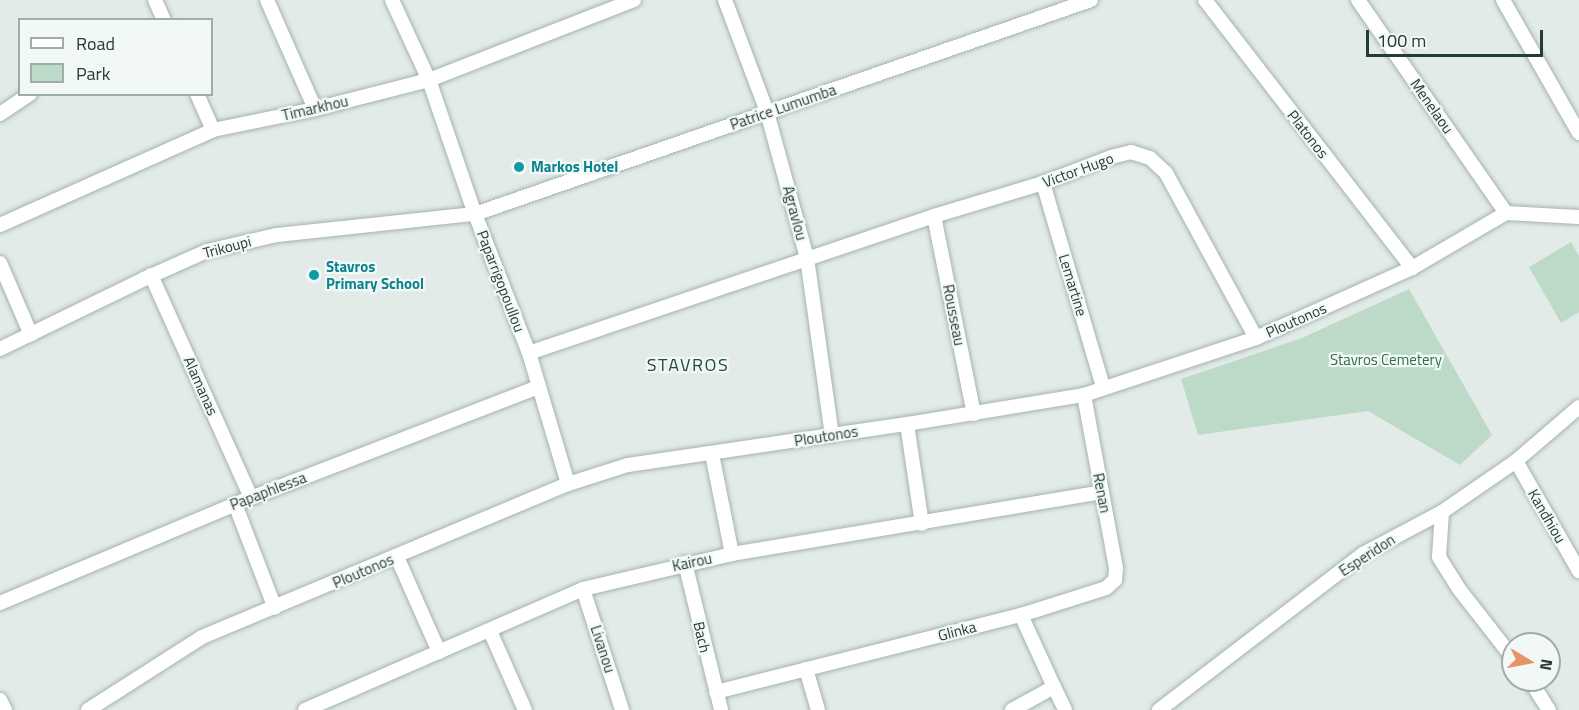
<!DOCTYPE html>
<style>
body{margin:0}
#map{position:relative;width:1579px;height:710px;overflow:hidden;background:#e2ebe8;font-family:"Titillium Web",sans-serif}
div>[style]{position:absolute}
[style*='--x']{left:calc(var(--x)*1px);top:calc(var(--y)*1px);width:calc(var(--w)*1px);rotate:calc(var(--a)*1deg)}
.green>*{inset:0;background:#bddac8}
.roads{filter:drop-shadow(0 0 2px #a5b3af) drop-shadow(0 0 2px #a5b3af)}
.street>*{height:14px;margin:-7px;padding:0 7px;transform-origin:7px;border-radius:7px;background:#fff}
.dots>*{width:16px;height:16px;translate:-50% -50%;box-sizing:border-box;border:3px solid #f2f8f6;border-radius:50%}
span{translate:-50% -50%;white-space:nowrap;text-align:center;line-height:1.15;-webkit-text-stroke:4.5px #f2f8f6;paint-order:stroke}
.street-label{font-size:15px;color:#243b37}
.culture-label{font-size:15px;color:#0d838f;font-weight:700}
.left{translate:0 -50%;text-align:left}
.park-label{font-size:15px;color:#316e50}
.quarter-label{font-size:18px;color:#214b46;letter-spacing:1.5px}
.legend{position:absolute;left:18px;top:18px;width:195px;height:78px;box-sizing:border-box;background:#f2f8f6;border:2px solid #a0acaa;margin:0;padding:8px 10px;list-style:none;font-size:18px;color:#243b37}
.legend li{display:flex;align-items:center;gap:12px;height:30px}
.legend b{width:30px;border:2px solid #a0acaa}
.north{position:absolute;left:1501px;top:632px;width:60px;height:60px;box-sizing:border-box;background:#f2f8f6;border:2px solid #a0acaa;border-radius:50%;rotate:100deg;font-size:16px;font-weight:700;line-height:24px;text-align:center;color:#243b37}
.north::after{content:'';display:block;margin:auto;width:21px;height:27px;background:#e69465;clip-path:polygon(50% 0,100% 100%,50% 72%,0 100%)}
.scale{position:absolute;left:1366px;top:30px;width:177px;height:27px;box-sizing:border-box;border:3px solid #243b37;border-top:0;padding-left:8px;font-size:18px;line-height:21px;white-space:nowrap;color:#243b37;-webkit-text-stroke:4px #f2f8f6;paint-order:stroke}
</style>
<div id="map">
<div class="green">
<div style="clip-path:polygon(1571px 242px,1579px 256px,1579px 312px,1561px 323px,1529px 267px)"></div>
<div style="clip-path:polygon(1409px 289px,1492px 435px,1460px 465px,1368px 411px,1198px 435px,1181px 379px,1302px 338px)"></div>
</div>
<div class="roads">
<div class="street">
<div style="--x:155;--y:0;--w:22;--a:66"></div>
<div style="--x:267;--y:0;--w:119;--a:66.2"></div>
<div style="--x:392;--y:0;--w:88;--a:65.2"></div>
<div style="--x:429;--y:80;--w:142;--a:71.1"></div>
<div style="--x:475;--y:214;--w:149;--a:68.8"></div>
<div style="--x:529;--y:353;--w:137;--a:73.4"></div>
<div style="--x:725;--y:0;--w:120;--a:69.4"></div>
<div style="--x:767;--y:112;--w:151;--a:74.7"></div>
<div style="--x:807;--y:258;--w:179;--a:82"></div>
<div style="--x:1205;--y:0;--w:339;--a:52.3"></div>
<div style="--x:1358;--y:0;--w:259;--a:55.2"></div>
<div style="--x:1503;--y:0;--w:153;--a:60.3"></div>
<div style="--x:197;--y:94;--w:39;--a:66"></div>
<div style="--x:0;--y:114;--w:36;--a:-34"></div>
<div style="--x:1043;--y:183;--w:213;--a:73.6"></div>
<div style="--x:934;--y:216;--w:202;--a:78.6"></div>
<div style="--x:0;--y:225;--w:233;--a:-24"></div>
<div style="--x:213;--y:130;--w:104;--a:-11.6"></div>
<div style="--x:315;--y:109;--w:118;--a:-14.3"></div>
<div style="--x:429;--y:80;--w:220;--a:-21.3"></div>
<div style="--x:0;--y:263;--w:78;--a:66.7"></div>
<div style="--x:151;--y:275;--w:243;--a:65.8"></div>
<div style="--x:0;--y:349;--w:160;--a:-25.9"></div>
<div style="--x:144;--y:279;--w:69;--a:-24"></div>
<div style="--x:207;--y:251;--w:72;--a:-12.9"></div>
<div style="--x:277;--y:235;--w:199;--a:-6.1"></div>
<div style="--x:475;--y:214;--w:652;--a:-19.16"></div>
<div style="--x:529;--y:353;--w:428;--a:-18.7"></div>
<div style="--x:934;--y:216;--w:114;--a:-16.8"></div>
<div style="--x:1043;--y:183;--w:73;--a:-20.9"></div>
<div style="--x:1111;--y:157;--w:21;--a:-14"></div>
<div style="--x:1131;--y:152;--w:20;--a:18"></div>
<div style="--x:1150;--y:158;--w:22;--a:43"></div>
<div style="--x:1166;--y:173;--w:188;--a:61.4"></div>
<div style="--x:907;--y:424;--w:101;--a:81.5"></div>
<div style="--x:712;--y:454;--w:102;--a:78.7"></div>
<div style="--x:1516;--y:461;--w:127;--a:60.2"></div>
<div style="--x:235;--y:504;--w:111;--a:69"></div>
<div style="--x:1442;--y:512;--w:45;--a:93.8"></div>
<div style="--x:1439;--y:557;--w:38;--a:58"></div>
<div style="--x:1459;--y:589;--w:88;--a:52"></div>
<div style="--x:397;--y:557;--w:104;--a:66.1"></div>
<div style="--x:685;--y:563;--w:151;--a:76.2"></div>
<div style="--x:583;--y:589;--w:127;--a:72.1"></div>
<div style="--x:0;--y:603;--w:255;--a:-22.8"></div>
<div style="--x:235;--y:504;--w:326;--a:-21.1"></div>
<div style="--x:1021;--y:615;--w:79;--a:65.4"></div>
<div style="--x:490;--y:631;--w:86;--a:66.1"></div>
<div style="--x:806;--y:669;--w:43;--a:73.7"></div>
<div style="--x:1530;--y:680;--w:36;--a:58"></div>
<div style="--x:716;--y:692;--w:315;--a:-14.2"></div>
<div style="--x:1021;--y:615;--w:89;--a:-17.6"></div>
<div style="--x:1106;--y:588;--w:12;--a:-42"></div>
<div style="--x:1115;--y:580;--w:12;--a:-85"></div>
<div style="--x:1116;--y:568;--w:176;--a:-100.5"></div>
<div style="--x:0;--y:700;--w:11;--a:63"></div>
<div style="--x:88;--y:710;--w:135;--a:-32.6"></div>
<div style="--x:202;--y:637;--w:397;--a:-22.7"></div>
<div style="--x:568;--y:484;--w:63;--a:-17.6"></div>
<div style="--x:628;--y:465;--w:282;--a:-8.4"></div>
<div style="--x:907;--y:424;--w:179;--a:-9.3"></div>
<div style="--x:1084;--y:395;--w:181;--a:-18.3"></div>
<div style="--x:1256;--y:338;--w:171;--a:-24.2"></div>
<div style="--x:1412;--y:268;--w:109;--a:-30.3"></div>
<div style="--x:1506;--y:213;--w:73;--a:3.1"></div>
<div style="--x:305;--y:710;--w:303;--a:-23.5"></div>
<div style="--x:583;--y:589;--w:153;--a:-13.2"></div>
<div style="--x:732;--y:554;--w:374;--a:-9.5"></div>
<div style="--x:1012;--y:710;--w:48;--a:-28.7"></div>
<div style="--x:1054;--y:687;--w:25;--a:64"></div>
<div style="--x:1159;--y:710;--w:257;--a:-37.4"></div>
<div style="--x:1363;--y:554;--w:89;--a:-28"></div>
<div style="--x:1442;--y:512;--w:90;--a:-34.6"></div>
<div style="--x:1516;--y:461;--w:83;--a:-40.6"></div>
</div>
</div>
<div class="dots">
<div style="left:519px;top:167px;background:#0f9aa8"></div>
<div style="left:314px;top:275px;background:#0f9aa8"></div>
</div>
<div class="street-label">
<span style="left:1432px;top:106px;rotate:55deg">Menelaou</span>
<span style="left:783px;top:107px;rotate:-19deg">Patrice Lumumba</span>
<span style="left:315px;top:108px;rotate:-13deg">Timarkhou</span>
<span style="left:1308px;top:134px;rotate:52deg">Platonos</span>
<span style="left:1078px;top:170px;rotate:-20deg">Victor Hugo</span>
<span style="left:795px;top:213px;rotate:75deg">Agravlou</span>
<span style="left:227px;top:247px;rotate:-15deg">Trikoupi</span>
<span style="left:501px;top:281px;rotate:69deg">Paparrigopoullou</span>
<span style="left:1073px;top:285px;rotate:73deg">Lemartine</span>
<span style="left:954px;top:315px;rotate:79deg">Rousseau</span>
<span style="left:1296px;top:320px;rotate:-24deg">Ploutonos</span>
<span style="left:201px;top:386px;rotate:66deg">Alamanas</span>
<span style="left:826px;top:436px;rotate:-9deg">Ploutonos</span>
<span style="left:268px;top:491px;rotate:-21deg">Papaphlessa</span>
<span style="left:1102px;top:493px;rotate:79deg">Renan</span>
<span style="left:1547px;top:516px;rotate:60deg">Kandhiou</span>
<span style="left:1367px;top:555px;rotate:-33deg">Esperidon</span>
<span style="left:692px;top:562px;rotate:-12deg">Kairou</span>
<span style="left:363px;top:571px;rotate:-23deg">Ploutonos</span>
<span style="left:957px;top:631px;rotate:-14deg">Glinka</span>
<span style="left:702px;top:637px;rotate:77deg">Bach</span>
<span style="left:603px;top:649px;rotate:72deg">Livanou</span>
</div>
<div class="culture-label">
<span class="left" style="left:531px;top:167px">Markos Hotel</span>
<span class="left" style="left:326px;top:275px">Stavros<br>Primary School</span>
</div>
<div class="park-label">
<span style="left:1386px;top:360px">Stavros Cemetery</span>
</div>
<div class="quarter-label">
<span style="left:688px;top:365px">STAVROS</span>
</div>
<ul class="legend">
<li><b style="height:8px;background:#fff"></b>Road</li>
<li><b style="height:16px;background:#bddac8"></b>Park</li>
</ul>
<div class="north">N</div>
<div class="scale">100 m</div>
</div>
